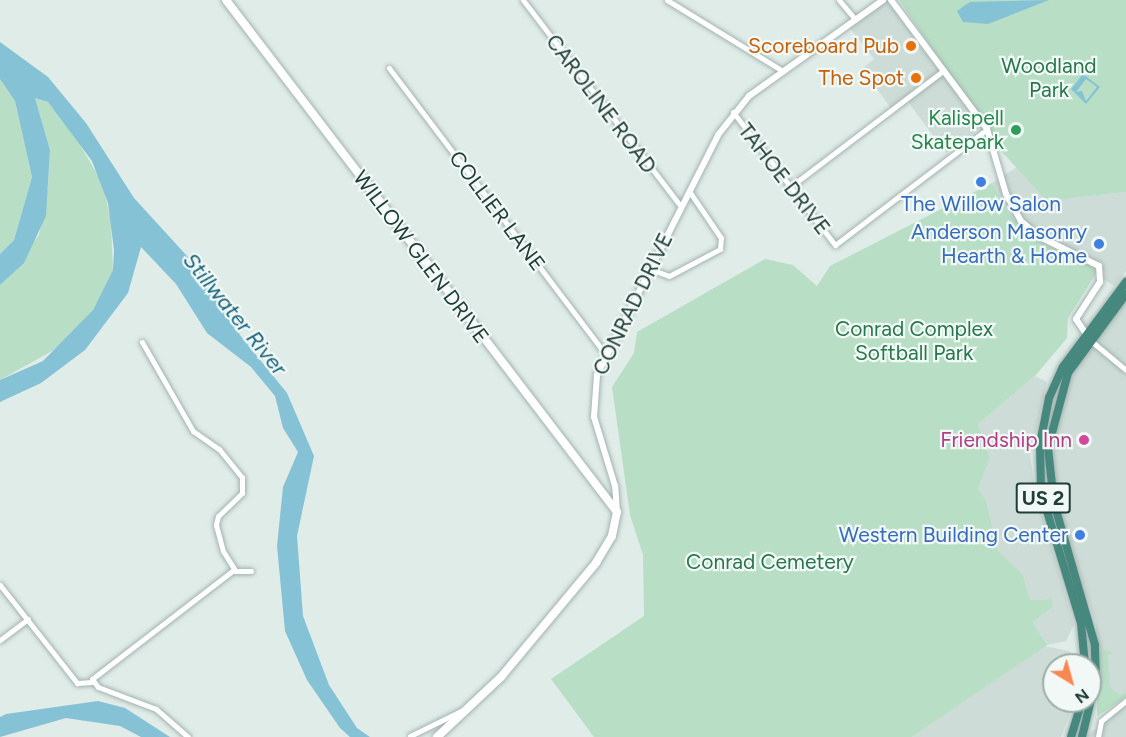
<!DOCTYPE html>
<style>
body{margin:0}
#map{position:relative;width:1126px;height:737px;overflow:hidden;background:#e0ece8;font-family:Figtree,sans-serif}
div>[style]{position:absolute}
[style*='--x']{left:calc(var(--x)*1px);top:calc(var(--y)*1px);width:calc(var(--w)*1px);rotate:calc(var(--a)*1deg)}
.built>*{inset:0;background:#cedcd7}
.green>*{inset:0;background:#b8dfc5}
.water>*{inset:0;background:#85c2d5}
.roads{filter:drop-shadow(0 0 2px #a3b4b0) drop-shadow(0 0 2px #a3b4b0)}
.minor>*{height:5px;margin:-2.5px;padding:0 2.5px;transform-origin:2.5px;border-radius:2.5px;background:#fff}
.tertiary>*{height:6px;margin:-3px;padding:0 3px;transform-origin:3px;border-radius:3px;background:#fff}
.secondary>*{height:8px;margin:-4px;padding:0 4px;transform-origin:4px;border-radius:4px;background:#fff}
.trunk>*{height:8px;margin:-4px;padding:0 4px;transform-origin:4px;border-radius:4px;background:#46887e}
.dots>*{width:16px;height:16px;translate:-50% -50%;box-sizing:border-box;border:3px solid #f1f8f5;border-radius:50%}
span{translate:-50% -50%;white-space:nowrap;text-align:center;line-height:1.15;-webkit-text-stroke:4.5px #f1f8f5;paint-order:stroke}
.shield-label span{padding:2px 4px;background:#f1f8f5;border:2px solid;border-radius:4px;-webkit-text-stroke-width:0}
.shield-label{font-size:20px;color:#203e38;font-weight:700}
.food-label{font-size:21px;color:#c56008}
.right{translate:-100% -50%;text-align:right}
.park-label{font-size:21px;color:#28774c}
.street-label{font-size:21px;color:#203e38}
.leisure-label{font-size:21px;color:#27864d}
.shop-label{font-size:21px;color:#366cbe}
.hotel-label{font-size:21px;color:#b23c85}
.water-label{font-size:22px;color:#17647d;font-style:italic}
.north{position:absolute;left:1042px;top:653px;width:60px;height:60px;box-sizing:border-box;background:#f1f8f5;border:2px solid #9daea9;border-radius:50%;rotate:143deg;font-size:16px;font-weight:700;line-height:24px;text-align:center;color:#203e38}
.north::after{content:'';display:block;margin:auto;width:21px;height:27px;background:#fa8751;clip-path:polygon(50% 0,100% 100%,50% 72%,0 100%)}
</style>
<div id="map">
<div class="built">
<div style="clip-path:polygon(888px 0,983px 126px,946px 153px,908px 102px,894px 112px,862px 69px,874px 59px,850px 28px)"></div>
<div style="clip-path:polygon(1017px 167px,1047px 201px,1126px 192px,1126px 271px,1114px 286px,1061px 249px,1036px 240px,1009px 214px,992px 183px)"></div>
<div style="clip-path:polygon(1126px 302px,1126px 697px,1097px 716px,1096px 623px,1058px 508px,1051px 446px,1059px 405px,1075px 368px)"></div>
<div style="clip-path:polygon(1035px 376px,1047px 382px,1030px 455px,1036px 494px,1074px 625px,1066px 641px,1047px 645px,1033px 622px,1053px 607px,1052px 599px,1030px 600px,1023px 575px,998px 552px,986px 500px,978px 489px,990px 458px,978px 424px)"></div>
<div style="clip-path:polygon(1044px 646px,1069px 651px,1078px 663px,1054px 665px,1054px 701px,1075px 701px,1061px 737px,912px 737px)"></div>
<div style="clip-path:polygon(1126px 705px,1126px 737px,1087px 737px,1089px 734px)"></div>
</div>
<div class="green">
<div style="clip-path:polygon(899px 0,1126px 0,1126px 192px,1047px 201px,1002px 152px)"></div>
<div style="clip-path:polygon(0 79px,15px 101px,32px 177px,14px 240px,0 254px)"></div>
<div style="clip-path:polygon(35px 98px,48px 102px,73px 133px,103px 184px,111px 223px,113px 270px,93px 310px,61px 346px,0 380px,0 285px,39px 235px,48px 186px,50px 150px)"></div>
<div style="clip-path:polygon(992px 183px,1009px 214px,1036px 240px,1091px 263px,1097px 272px,1068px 318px,1067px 338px,1035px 376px,978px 424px,990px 458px,978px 489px,986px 500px,998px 551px,1023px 575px,1030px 600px,1052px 599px,1053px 607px,1033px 622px,1047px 645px,912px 737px,594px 737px,551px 679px,644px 616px,643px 555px,630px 515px,612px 387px,634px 353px,637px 332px,765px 259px,793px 265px,817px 286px,830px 266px)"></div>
<div style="clip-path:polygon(1107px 649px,1113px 654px,1108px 655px,1110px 687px,1121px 696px,1126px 692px,1126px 697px,1097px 716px,1099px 651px)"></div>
</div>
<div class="water">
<div style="clip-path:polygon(1049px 0,988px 24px,963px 22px,957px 11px,970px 2px)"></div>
<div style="clip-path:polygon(0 42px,48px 77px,86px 123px,134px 198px,198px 268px,240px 335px,287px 393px,314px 456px,297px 536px,303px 616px,329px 685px,357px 728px,370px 737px,350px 737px,340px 728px,307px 680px,285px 631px,277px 546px,283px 487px,298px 452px,283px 428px,275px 396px,251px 367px,207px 333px,176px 284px,141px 247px,128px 293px,85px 350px,41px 383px,0 402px,0 380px,43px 361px,93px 310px,113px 270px,114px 250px,108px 203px,92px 161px,48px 102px,35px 98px,50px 150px,46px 216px,24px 263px,0 285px,0 254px,14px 240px,32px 177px,15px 101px,0 79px)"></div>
<div style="clip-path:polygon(evenodd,1083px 74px,1100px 87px,1086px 104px,1071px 89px,1083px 74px,1086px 79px,1097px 87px,1086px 101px,1082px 91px,1076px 92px,1086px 79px)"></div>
<div style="clip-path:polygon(98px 701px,125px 708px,170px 737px,141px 737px,120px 726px,66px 718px,0 737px,0 717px,6px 714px)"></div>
</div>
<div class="roads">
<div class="minor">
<div style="--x:523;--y:0;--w:260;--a:52.6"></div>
<div style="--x:667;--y:0;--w:136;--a:31.5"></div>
<div style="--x:839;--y:0;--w:25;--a:50"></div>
<div style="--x:389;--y:68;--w:358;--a:52.9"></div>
<div style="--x:733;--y:112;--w:168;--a:52.5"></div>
<div style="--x:835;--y:245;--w:191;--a:-37.3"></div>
<div style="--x:790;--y:187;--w:193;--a:-37.2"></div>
<div style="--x:650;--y:269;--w:20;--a:20"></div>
<div style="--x:669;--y:276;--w:58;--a:-27.9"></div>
<div style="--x:720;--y:249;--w:11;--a:-85"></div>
<div style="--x:721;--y:238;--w:57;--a:-124.2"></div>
<div style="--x:1090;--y:340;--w:47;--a:39.8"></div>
<div style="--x:142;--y:342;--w:103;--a:60.2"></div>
<div style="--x:193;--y:431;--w:32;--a:35"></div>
<div style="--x:219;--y:449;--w:36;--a:51"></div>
<div style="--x:242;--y:477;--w:16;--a:90"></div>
<div style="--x:242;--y:493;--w:33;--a:136"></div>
<div style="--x:218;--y:516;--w:9;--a:103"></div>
<div style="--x:216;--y:525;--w:27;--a:75"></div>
<div style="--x:223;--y:551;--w:22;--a:58"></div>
<div style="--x:0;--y:585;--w:125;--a:51.8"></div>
<div style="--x:77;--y:683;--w:15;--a:-4"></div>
<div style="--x:0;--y:640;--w:35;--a:-37"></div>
<div style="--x:410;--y:736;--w:59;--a:-26.1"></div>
<div style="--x:188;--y:737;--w:43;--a:-138.8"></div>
<div style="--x:156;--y:709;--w:62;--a:-159.2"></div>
<div style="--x:98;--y:687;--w:10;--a:-127"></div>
<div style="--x:92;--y:679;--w:177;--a:-37.6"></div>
<div style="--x:232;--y:571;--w:19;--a:0"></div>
<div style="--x:1098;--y:737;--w:16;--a:-79"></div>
<div style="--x:1101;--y:721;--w:32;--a:-39"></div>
</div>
<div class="tertiary">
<div style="--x:891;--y:0;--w:161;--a:53.3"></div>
<div style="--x:987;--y:129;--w:68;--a:73.7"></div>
<div style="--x:1006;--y:194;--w:31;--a:61"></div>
<div style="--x:1021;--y:221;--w:23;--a:41"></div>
<div style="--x:1038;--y:236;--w:68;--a:26.2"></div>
<div style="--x:1099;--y:266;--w:16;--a:86"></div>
<div style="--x:1100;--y:282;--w:44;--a:123"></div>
<div style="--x:1076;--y:319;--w:23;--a:56"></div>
<div style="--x:617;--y:512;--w:26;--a:-94"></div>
<div style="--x:615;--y:486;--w:72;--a:-106.9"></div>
<div style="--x:594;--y:417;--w:42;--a:-85.9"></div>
<div style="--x:597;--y:375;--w:269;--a:-63.2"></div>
<div style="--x:718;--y:135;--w:50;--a:-51.5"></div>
<div style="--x:749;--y:96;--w:165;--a:-35.6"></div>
</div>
<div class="secondary">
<div style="--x:226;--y:0;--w:644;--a:52.63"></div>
<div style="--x:617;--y:512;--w:25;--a:102"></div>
<div style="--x:612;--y:536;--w:31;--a:121"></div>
<div style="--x:596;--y:563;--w:148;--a:129.8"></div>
<div style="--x:501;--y:677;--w:88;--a:136.8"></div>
</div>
<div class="trunk">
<div style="--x:1085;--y:665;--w:42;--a:-95.4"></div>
<div style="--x:1081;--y:623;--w:138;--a:-106.9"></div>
<div style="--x:1041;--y:491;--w:47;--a:-91.2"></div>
<div style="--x:1040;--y:444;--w:47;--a:-78.9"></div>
<div style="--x:1049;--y:398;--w:34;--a:-66"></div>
<div style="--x:1063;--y:367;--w:106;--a:-53.5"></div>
<div style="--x:1071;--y:737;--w:38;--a:-73"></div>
<div style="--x:1082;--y:737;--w:60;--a:-76.4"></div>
<div style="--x:1096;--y:679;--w:34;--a:-92"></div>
<div style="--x:1095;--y:645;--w:148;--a:-106.1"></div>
<div style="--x:1054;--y:503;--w:55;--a:-96.2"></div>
<div style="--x:1048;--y:448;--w:78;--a:-75.1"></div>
<div style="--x:1068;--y:373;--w:98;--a:-53.7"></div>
</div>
</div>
<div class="dots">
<div style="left:911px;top:46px;background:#e8710a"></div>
<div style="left:916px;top:78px;background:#e8710a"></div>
<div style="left:1016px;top:130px;background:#2e9e5b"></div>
<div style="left:981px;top:182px;background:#3f7fe0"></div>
<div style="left:1099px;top:244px;background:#3f7fe0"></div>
<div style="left:1084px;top:440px;background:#d1479c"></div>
<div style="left:1080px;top:535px;background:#3f7fe0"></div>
</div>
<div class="shield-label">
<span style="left:1043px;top:498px">US 2</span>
</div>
<div class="food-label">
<span class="right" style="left:899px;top:46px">Scoreboard Pub</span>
<span class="right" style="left:904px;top:78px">The Spot</span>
</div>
<div class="park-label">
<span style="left:1049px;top:78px">Woodland<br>Park</span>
<span style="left:914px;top:341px">Conrad Complex<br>Softball Park</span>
<span style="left:770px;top:562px">Conrad Cemetery</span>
</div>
<div class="street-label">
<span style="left:601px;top:104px;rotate:53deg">CAROLINE ROAD</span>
<span style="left:784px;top:179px;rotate:52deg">TAHOE DRIVE</span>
<span style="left:497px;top:211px;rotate:53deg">COLLIER LANE</span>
<span style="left:421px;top:257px;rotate:53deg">WILLOW GLEN DRIVE</span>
<span style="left:633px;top:304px;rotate:-64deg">CONRAD DRIVE</span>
</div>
<div class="leisure-label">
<span class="right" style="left:1004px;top:130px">Kalispell<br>Skatepark</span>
</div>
<div class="shop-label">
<span style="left:981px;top:204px">The Willow Salon</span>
<span class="right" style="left:1087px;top:244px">Anderson Masonry<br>Hearth &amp; Home</span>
<span class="right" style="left:1068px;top:535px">Western Building Center</span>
</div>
<div class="hotel-label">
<span class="right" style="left:1072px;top:440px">Friendship Inn</span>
</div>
<div class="water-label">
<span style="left:235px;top:314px;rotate:51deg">Stillwater River</span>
</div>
<div class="north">N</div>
</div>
